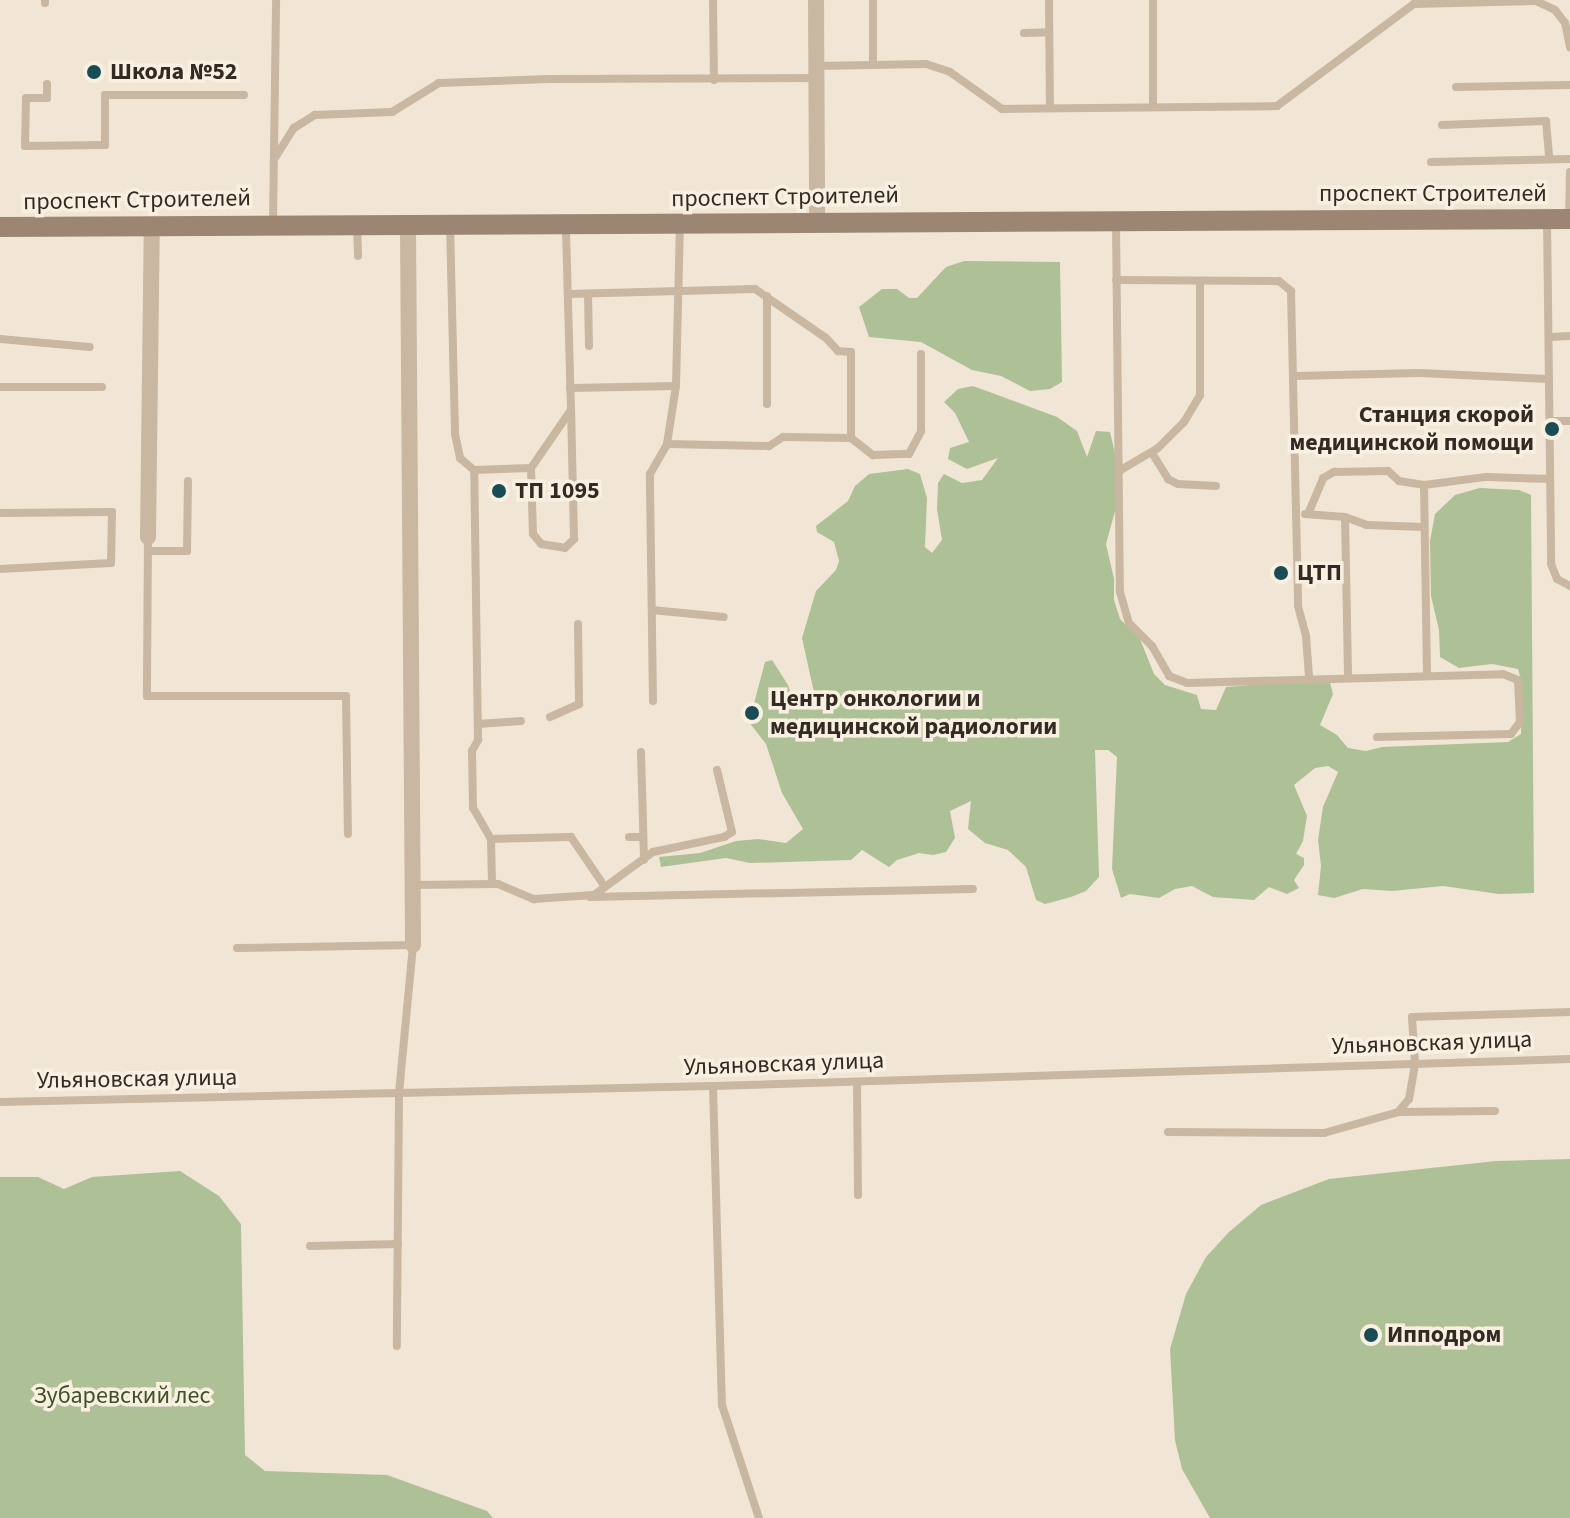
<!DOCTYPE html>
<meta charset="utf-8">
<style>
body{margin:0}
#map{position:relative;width:1570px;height:1518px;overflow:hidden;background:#f1e6d5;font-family:"Source Sans 3",sans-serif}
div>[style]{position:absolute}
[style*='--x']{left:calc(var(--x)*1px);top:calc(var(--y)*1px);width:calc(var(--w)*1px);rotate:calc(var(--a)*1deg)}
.green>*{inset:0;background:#aec095}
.lane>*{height:8px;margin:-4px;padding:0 4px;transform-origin:4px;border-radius:4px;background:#c9b7a1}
.street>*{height:16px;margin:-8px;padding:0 8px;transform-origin:8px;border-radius:8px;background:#c9b7a1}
.secondary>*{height:20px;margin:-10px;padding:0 10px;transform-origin:10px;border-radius:10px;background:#9c8673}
.dots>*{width:22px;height:22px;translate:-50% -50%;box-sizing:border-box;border:4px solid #f9f0e1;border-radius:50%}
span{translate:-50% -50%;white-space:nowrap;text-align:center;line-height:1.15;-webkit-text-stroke:7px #f9f0e1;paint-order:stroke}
.poi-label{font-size:24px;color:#332a24;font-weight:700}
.left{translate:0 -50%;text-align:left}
.right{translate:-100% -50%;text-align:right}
.street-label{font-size:24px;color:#332a24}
.park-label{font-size:24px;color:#3e5227}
</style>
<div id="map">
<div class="green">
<div style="clip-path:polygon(964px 261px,1060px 262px,1062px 382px,1050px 389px,1030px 391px,1001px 376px,972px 370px,921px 342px,869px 337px,859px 307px,882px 289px,897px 289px,909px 298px,917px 298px,946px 267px)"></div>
<div style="clip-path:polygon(973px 386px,1057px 417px,1077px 431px,1087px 457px,1096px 431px,1110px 432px,1117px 462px,1117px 504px,1106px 544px,1114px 579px,1114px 600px,1120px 619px,1140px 639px,1154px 674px,1165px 685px,1197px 695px,1201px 709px,1216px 710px,1226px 687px,1313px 680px,1330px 683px,1333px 694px,1320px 725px,1337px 735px,1348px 748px,1366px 751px,1382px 747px,1508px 742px,1521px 734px,1522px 683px,1518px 669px,1492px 664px,1459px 668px,1440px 657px,1439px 630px,1431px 596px,1430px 541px,1435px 514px,1455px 495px,1480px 488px,1519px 490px,1531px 495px,1534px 893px,1499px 894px,1443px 886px,1392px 891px,1363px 889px,1334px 898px,1318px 895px,1321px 866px,1318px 840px,1323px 807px,1338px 772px,1328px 766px,1315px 768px,1294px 785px,1307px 816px,1303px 841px,1296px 854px,1304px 858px,1304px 865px,1294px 880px,1299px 888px,1287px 894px,1269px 887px,1254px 900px,1213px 897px,1192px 886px,1175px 889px,1159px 898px,1130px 894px,1121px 898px,1112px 869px,1117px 757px,1108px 750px,1095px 750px,1099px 877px,1086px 891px,1071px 897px,1045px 904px,1036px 900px,1026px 867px,1008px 850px,985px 843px,968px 829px,971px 801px,950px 811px,955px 838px,946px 852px,933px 855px,919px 853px,897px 860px,889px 867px,862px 850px,851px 860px,750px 863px,726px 858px,661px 867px,659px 857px,700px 853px,736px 841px,758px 839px,786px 843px,803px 829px,782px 793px,766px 744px,749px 722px,765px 662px,772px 660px,788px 685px,795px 706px,807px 708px,815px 697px,802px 638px,816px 591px,836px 570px,839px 561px,834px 542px,817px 532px,816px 526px,848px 501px,855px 486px,869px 474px,908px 469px,920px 474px,927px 498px,925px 547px,932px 553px,942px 540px,937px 509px,938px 483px,944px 474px,962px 483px,982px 480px,998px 458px,967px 469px,948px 459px,950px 448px,969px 442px,955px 413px,944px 402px,958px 389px)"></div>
<div style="clip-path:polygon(1570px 1159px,1570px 1518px,1210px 1518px,1182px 1469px,1175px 1440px,1170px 1349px,1186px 1294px,1206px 1257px,1229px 1232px,1261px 1205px,1329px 1179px,1496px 1161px)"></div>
<div style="clip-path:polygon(180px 1171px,219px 1196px,241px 1224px,245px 1455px,265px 1471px,387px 1475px,487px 1511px,493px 1518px,0 1518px,0 1177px,38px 1177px,64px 1189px,92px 1177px)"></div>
</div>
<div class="lane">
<div style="--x:713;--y:0;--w:80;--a:89.3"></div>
<div style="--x:873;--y:0;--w:64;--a:90"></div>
<div style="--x:1049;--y:0;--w:108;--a:89.5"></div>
<div style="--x:1153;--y:0;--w:107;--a:90"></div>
<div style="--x:45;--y:3;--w:3;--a:-90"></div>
<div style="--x:1024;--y:33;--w:25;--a:-2"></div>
<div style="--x:817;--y:66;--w:109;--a:-1.1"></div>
<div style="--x:926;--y:64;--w:25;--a:18"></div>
<div style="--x:950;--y:72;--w:64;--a:35.4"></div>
<div style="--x:1002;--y:109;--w:275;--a:-0.6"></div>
<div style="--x:1277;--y:106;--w:171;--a:-36.7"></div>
<div style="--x:1414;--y:4;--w:122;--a:-1.4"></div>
<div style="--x:1536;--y:1;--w:21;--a:25"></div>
<div style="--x:1555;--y:10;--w:16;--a:52"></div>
<div style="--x:1565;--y:23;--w:25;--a:78"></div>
<div style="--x:47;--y:84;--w:14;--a:90"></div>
<div style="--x:47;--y:98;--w:21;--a:180"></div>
<div style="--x:26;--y:98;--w:48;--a:91.2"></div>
<div style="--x:25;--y:146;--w:80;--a:-0.7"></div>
<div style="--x:105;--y:145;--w:50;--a:-90"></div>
<div style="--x:105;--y:95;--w:139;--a:0"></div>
<div style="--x:1456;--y:87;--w:114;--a:-1"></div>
<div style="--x:1442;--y:125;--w:104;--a:-2.2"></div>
<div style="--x:1546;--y:121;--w:38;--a:85"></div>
<div style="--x:275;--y:158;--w:36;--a:-58"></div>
<div style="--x:294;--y:128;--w:25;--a:-32"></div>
<div style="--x:315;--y:115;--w:77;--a:-2.2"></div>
<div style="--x:392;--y:112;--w:55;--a:-31.7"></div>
<div style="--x:439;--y:83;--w:110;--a:-2.1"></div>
<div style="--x:549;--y:79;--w:268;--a:-0.2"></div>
<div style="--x:1431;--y:162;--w:139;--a:-1.2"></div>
<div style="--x:1569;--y:219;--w:47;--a:-88.8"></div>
<div style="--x:1547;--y:220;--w:344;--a:89.3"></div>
<div style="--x:1551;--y:564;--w:16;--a:68"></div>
<div style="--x:1557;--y:579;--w:15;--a:28"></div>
<div style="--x:1116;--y:222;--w:370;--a:89.4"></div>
<div style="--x:1120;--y:592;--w:32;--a:74"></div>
<div style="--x:1129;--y:623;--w:33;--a:45"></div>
<div style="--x:1152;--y:646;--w:34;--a:60"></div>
<div style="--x:1169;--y:676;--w:19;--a:21"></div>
<div style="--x:1187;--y:683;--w:316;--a:-1.6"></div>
<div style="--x:1503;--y:674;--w:16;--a:22"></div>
<div style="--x:1518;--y:680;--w:42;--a:87.3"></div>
<div style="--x:1520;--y:722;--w:15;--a:127"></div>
<div style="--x:1511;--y:734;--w:134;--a:178.7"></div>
<div style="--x:273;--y:223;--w:223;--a:-89.2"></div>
<div style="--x:357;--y:225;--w:31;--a:88"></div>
<div style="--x:450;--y:226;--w:208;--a:88.6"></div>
<div style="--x:455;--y:434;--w:25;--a:78"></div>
<div style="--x:460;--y:458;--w:18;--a:41"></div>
<div style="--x:1116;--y:280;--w:163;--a:0.4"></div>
<div style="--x:1279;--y:281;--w:16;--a:40"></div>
<div style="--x:1291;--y:291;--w:315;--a:88.7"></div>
<div style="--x:1298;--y:606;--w:31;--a:75"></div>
<div style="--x:1306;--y:636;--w:41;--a:85.8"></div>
<div style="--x:568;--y:294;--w:187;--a:-1.5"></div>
<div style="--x:755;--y:289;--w:86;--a:34.6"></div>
<div style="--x:826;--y:338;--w:18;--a:47"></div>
<div style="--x:838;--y:351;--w:13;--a:4"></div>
<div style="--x:851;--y:352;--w:86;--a:90"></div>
<div style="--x:851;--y:438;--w:68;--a:-179.2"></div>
<div style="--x:783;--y:437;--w:17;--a:147"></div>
<div style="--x:769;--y:446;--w:102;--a:-178.9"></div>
<div style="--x:588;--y:294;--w:52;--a:88.9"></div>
<div style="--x:1549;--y:337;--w:21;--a:-3"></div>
<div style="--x:0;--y:339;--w:90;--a:5.1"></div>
<div style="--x:1294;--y:376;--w:126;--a:-1.4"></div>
<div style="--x:1420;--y:373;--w:129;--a:2.7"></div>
<div style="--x:0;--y:387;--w:102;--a:0"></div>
<div style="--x:570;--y:388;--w:106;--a:-1.1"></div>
<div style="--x:767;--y:404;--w:108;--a:-90"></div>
<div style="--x:1550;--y:421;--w:20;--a:0"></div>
<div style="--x:851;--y:438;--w:28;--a:38"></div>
<div style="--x:873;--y:455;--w:36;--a:-2"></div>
<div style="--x:909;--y:454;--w:26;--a:-62"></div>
<div style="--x:921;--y:431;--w:77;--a:-90"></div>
<div style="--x:1152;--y:453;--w:31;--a:58"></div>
<div style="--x:1168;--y:479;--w:11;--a:27"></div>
<div style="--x:1178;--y:484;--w:38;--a:3"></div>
<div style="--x:531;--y:468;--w:66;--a:88.3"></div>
<div style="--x:533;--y:534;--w:13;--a:51"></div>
<div style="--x:541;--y:544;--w:24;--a:9"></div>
<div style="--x:565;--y:548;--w:13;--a:-45"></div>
<div style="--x:574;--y:539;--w:128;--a:-91.3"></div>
<div style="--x:1119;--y:471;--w:45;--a:-30.5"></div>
<div style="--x:1158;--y:448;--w:37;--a:-45"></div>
<div style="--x:1184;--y:422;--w:31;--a:-59"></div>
<div style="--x:1200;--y:395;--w:114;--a:-90"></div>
<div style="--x:1424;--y:485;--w:191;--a:89.1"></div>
<div style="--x:0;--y:513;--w:112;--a:-0.5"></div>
<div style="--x:112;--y:512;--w:51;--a:91.1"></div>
<div style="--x:111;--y:563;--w:111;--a:176.9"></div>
<div style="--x:1305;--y:514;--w:40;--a:4.3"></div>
<div style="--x:1345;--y:517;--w:23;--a:20"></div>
<div style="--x:1367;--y:525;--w:57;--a:2"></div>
<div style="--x:1308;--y:514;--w:39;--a:-67"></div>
<div style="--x:1323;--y:478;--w:13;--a:-29"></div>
<div style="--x:1334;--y:472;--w:54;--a:-1.1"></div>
<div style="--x:1388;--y:471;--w:15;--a:42"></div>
<div style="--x:1399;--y:481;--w:25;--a:9"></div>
<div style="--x:1424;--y:485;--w:63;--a:-7.4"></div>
<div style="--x:1486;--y:477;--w:64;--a:1.8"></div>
<div style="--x:1345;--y:517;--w:159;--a:88.9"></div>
<div style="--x:148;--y:537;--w:159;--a:90.4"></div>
<div style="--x:147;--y:696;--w:199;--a:0"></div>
<div style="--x:346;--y:696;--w:138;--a:89.2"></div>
<div style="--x:148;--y:551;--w:39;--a:0"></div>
<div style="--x:187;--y:551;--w:70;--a:-89.2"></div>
<div style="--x:652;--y:610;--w:72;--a:5.6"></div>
<div style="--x:653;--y:701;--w:227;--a:-90.8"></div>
<div style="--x:650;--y:474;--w:34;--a:-60"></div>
<div style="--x:667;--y:444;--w:59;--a:-81.2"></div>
<div style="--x:676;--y:386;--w:161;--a:-88.6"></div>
<div style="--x:550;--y:717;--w:32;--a:-24"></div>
<div style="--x:579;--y:704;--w:80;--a:-90.7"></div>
<div style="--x:478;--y:724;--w:43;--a:-4"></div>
<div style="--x:641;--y:752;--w:108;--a:88.4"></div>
<div style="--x:629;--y:837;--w:14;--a:0"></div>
<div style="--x:491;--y:839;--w:80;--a:-1.4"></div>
<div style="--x:571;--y:837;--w:60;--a:55.8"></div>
<div style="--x:492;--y:884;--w:45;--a:-91.3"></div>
<div style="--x:491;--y:839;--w:36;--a:-120"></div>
<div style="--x:473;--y:808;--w:57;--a:-91"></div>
<div style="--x:472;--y:751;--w:13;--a:-61"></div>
<div style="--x:478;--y:740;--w:270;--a:-90.8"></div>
<div style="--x:474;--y:470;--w:57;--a:-2"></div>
<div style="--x:531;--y:468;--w:70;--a:-55.4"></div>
<div style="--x:571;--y:410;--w:184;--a:-91.6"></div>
<div style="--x:413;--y:885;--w:85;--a:-0.7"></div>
<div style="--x:498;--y:884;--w:39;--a:23"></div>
<div style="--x:534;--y:899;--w:60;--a:-3.8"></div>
<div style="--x:594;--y:895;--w:73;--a:-36.1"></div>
<div style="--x:653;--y:852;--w:73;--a:-11.9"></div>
<div style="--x:724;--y:837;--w:9;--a:-32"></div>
<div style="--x:732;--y:832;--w:64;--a:-103.6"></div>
<div style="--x:590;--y:897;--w:383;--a:-1.2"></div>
<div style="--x:237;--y:948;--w:176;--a:-1"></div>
<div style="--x:413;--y:945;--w:150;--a:95.4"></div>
<div style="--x:399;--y:1094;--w:252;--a:90.5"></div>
<div style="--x:857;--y:1082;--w:113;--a:89.5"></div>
<div style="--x:713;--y:1086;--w:319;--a:88.4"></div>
<div style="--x:722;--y:1405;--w:119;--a:71.9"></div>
<div style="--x:0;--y:1102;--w:713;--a:-1.29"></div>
<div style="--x:713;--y:1086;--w:857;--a:-1.8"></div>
<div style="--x:1398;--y:1112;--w:97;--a:-0.6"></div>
<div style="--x:1168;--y:1132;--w:156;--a:0.4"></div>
<div style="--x:1324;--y:1133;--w:77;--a:-15.8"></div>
<div style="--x:1398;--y:1112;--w:17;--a:-50"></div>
<div style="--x:1409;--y:1099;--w:36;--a:-80"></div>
<div style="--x:1415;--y:1064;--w:47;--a:-93.7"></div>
<div style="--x:1412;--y:1017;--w:158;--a:-1.8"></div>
<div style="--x:310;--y:1246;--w:88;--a:-1.3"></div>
</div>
<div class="street">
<div style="--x:816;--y:0;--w:222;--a:89.7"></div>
<div style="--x:408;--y:225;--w:720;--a:89.6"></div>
<div style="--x:148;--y:537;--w:311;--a:-89.3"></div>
</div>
<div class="secondary">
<div style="--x:0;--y:227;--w:1570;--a:-0.29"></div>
</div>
<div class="dots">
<div style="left:94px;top:72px;background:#194c55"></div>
<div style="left:1552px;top:429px;background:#194c55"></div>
<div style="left:499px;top:491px;background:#194c55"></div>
<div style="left:1281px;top:573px;background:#194c55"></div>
<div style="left:752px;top:713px;background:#194c55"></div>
<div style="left:1371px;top:1335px;background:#194c55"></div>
</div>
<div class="poi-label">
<span class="left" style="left:110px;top:72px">Школа №52</span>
<span class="right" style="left:1534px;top:429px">Станция скорой<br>медицинской помощи</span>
<span class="left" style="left:515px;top:491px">ТП 1095</span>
<span class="left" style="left:1297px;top:573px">ЦТП</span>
<span class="left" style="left:770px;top:713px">Центр онкологии и<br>медицинской радиологии</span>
<span class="left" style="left:1387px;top:1335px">Ипподром</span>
</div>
<div class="street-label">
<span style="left:1433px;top:194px">проспект Строителей</span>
<span style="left:785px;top:197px;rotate:-1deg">проспект Строителей</span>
<span style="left:137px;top:200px;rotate:-1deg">проспект Строителей</span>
<span style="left:1432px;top:1043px;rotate:-2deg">Ульяновская улица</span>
<span style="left:784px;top:1064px;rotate:-2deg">Ульяновская улица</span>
<span style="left:137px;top:1079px;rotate:-1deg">Ульяновская улица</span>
</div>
<div class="park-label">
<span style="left:122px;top:1396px">Зубаревский лес</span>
</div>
</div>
